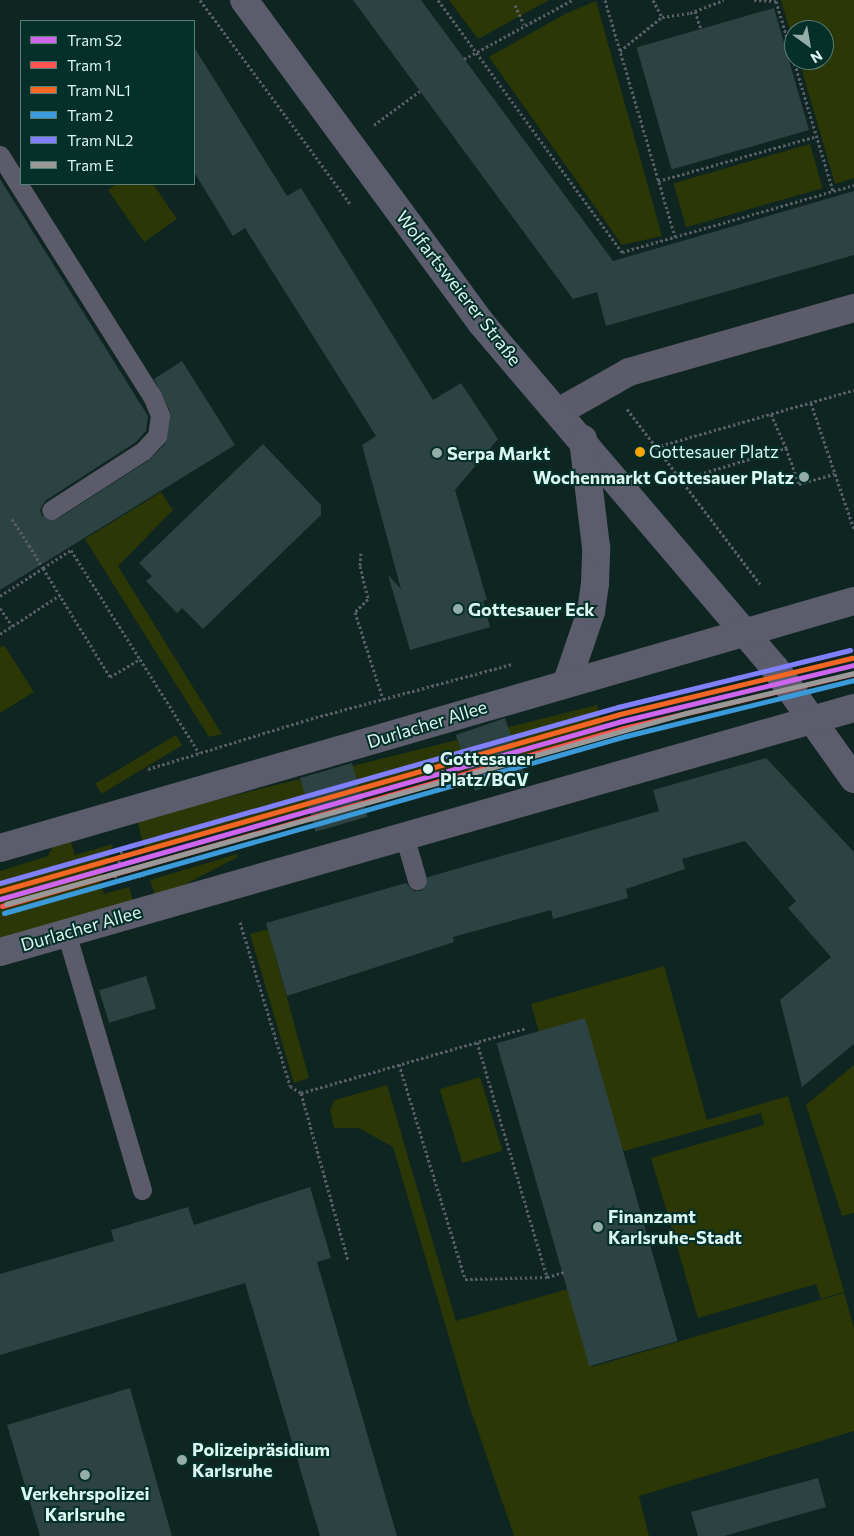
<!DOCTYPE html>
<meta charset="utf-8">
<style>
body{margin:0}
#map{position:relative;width:854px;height:1536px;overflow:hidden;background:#0f2522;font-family:Commissioner,sans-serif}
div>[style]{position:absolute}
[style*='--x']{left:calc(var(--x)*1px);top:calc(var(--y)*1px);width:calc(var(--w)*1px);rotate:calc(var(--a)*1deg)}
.green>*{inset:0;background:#2b3705;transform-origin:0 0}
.building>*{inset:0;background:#2d4242;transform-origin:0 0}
.path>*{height:3px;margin-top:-1.5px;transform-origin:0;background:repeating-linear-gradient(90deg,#585e67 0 2.5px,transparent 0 5px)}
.lane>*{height:19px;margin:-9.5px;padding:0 9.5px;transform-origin:9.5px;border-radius:9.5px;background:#5b5b69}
.street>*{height:28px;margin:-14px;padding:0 14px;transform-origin:14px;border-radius:14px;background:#5b5b69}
.secondary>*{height:28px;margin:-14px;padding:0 14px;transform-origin:14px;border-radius:14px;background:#5b5c6c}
.path-bridge>*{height:3px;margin-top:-1.5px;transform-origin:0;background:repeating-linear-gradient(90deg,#585e67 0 2.5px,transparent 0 5px)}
.tram-1>*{height:5px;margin:-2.5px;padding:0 2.5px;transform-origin:2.5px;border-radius:2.5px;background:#ce65ee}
.tram-2>*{height:5px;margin:-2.5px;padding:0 2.5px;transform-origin:2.5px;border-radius:2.5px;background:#ff5353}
.tram-3>*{height:5px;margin:-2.5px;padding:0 2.5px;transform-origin:2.5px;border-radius:2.5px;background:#f26522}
.tram-4>*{height:5px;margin:-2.5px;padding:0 2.5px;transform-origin:2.5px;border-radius:2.5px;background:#3a9ada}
.tram-5>*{height:5px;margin:-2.5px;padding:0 2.5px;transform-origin:2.5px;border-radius:2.5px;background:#8080ff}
.tram-6>*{height:5px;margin:-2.5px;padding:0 2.5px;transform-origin:2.5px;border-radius:2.5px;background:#999}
.dots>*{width:14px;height:14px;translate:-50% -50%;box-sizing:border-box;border:2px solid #052f29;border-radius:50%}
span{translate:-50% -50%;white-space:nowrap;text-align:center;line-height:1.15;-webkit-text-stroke:4px #052f29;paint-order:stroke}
.bus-label{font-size:17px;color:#dbf6f0}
.left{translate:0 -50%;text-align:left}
.street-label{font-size:18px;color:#dbf6f0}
.poi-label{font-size:18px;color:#dbf6f0;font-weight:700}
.right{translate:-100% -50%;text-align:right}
.stop-label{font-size:18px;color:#dbf6f0;font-weight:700}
.legend{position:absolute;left:20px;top:20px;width:175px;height:165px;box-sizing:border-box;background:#052f29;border:1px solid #5b7f79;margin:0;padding:6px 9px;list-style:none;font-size:15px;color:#dbf6f0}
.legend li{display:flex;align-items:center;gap:10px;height:25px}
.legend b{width:25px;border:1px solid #5b7f79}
.north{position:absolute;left:784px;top:20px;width:50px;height:50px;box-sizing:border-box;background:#052f29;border:1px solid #5b7f79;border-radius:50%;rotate:148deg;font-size:14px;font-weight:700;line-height:20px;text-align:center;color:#dbf6f0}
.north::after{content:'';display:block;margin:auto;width:18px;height:22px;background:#94ada8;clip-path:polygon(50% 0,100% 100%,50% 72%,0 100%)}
</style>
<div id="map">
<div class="green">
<div style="clip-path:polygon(449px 0,549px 0,478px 39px)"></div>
<div style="clip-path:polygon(781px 0,854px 0,854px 178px,835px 184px,799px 60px,824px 60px,824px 30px,794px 30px,794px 45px)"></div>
<div style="clip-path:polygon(596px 1px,662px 236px,622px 245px,489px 57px,565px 14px)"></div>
<div style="left:810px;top:144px;width:46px;height:142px;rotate:74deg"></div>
<div style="clip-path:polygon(117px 184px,153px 184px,177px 219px,144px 242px,108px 190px)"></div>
<div style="clip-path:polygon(161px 492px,173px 510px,118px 566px,222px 734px,209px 737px,85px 539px)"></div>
<div style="clip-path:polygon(4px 645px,34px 692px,0 713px,0 648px)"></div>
<div style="left:597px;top:705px;width:32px;height:474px;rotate:76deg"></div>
<div style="left:176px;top:735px;width:12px;height:94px;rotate:59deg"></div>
<div style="clip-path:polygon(70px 840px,75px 855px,113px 844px,100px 882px,104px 894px,129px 887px,133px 901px,0 940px,0 871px,48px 856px,54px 844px)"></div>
<div style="clip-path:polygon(237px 854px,238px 857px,180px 887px,155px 895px,150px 880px)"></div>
<div style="clip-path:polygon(268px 929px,309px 1078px,294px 1083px,250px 934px)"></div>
<div style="clip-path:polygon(664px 966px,707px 1120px,788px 1096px,844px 1292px,821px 1299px,816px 1284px,698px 1318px,651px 1158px,764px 1125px,761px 1113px,624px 1151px,539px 1032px,531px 1004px)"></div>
<div style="clip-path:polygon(854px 1065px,854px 1213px,842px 1216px,806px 1105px)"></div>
<div style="left:480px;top:1077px;width:77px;height:42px;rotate:73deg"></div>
<div style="clip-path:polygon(387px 1085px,456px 1321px,568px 1289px,592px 1367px,844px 1293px,854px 1328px,854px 1431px,639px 1496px,649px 1536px,514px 1536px,468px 1402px,393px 1147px,359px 1128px,334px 1128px,330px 1110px,335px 1100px)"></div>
</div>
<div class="building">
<div style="clip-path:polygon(353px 0,421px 0,613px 261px,854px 191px,854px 255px,606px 326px,597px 292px,573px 299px)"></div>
<div style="left:774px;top:8px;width:127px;height:143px;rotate:74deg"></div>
<div style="clip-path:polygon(194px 47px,287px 196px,301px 188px,433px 400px,461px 383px,498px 439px,455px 490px,487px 600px,483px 601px,490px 627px,410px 650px,388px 575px,401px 589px,362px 445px,376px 436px,245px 228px,233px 236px,194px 172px)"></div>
<div style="clip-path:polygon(0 179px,148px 416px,146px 431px,136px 442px,45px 501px,40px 510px,42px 516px,57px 519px,149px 460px,165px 444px,170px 411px,154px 379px,182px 361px,235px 445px,0 590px)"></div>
<div style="clip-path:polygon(263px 444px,321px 505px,321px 515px,203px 629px,182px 608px,177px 613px,146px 581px,152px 576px,139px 563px)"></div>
<div style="left:505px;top:718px;width:59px;height:52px;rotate:71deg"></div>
<div style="clip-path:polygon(766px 758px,854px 852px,854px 1044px,802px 1087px,780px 1000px,831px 957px,788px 908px,796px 901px,745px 841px,682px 859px,685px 869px,626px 889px,628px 898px,553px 919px,551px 910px,453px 937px,454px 942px,287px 996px,266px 923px,406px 883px,414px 891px,421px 891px,428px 877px,659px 811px,653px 790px)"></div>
<div style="left:352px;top:763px;width:56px;height:54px;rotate:74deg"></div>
<div style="left:146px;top:976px;width:34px;height:49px;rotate:73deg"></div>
<div style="left:585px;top:1018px;width:336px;height:92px;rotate:74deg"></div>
<div style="clip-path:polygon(310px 1187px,331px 1258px,317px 1262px,397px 1536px,320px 1536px,245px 1283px,0 1355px,0 1274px,114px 1241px,111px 1230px,188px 1207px,194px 1225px)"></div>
<div style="clip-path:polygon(130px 1388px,172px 1536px,40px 1536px,7px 1425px)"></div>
<div style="clip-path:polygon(818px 1478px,826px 1507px,724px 1536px,698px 1536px,691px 1512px)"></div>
</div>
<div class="path">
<div style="--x:200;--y:0;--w:255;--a:53.6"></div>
<div style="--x:438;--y:0;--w:312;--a:53.9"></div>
<div style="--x:622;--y:252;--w:241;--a:-16.1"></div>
<div style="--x:605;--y:0;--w:247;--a:73.5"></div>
<div style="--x:653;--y:0;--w:19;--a:62"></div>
<div style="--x:662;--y:17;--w:28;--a:-8"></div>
<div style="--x:690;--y:13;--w:36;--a:-21"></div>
<div style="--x:754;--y:0;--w:22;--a:3"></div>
<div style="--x:776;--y:1;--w:198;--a:73.3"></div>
<div style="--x:515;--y:5;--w:21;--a:65"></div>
<div style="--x:695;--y:11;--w:20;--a:72"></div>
<div style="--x:620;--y:51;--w:54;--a:-39"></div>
<div style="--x:464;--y:59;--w:123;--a:-28.6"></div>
<div style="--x:374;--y:125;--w:57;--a:-36.5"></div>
<div style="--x:658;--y:181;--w:165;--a:-15.8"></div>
<div style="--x:811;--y:403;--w:133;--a:71.2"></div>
<div style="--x:627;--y:409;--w:48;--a:52.7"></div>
<div style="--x:656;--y:447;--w:206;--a:-16.1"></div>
<div style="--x:771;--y:414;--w:37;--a:66"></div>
<div style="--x:656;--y:447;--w:172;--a:52.8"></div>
<div style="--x:680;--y:480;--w:111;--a:-16.8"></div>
<div style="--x:786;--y:448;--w:38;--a:70"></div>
<div style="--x:799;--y:484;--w:37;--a:-16"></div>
<div style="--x:29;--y:545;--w:27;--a:59"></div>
<div style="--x:43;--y:568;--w:33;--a:-33"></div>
<div style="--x:71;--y:550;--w:129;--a:57.7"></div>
<div style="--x:361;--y:553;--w:13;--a:94"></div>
<div style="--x:360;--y:566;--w:34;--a:76"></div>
<div style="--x:368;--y:599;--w:18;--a:135"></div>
<div style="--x:355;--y:612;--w:91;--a:72.2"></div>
<div style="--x:0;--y:596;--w:51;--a:-33.1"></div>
<div style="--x:43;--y:568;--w:128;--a:58.4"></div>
<div style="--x:110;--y:677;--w:35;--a:-31"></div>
<div style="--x:140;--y:659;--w:111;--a:57.9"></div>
<div style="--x:0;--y:608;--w:22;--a:56"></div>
<div style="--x:0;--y:634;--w:72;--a:-33"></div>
<div style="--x:148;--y:769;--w:165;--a:-17.2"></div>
<div style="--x:306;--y:720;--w:213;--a:-15.2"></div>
<div style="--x:123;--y:846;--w:37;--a:104"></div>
<div style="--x:114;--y:882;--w:31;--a:-13"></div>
<div style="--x:240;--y:922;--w:171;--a:73"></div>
<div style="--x:290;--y:1086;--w:13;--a:32"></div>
<div style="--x:301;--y:1093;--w:234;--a:-16.1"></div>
<div style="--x:477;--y:1042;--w:245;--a:73.4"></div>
<div style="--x:547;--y:1277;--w:18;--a:-16"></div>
<div style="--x:399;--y:1064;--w:225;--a:72.9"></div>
<div style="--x:465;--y:1279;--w:82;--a:-1.4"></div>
<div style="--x:301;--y:1093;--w:173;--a:74.3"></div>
</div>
<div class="lane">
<div style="--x:0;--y:155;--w:285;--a:57.8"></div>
<div style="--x:152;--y:396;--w:21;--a:67"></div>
<div style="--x:160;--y:415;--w:21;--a:98"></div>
<div style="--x:157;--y:436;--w:21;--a:133"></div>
<div style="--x:143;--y:451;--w:109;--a:147.3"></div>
<div style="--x:404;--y:835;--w:47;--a:73.9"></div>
<div style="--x:66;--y:932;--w:269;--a:73.6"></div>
</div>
<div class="street">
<div style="--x:560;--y:411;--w:79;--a:-29.5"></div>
<div style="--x:629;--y:372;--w:234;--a:-15.9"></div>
</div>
<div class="secondary">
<div style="--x:244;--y:0;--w:402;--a:53.7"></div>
<div style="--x:482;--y:324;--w:452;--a:49.6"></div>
<div style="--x:775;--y:668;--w:136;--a:54.6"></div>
<div style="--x:567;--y:682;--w:74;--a:-71.1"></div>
<div style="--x:591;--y:612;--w:28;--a:-82"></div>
<div style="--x:595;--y:584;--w:37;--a:-88"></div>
<div style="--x:596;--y:547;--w:109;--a:-96.9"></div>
<div style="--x:0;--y:848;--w:889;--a:-16.13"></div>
<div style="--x:0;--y:952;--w:888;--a:-15.95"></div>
</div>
<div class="path-bridge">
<div style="--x:12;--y:519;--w:31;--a:57"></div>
</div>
<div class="tram-1">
<div style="--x:0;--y:899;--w:647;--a:-15.97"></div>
<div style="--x:622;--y:721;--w:239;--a:-13.6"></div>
</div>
<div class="tram-2">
<div style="--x:2;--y:906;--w:647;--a:-15.97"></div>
<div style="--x:624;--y:728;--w:236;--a:-13.4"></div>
</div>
<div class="tram-3">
<div style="--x:0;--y:891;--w:645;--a:-15.93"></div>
<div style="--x:620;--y:714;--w:239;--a:-13.6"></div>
</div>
<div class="tram-4">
<div style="--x:4;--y:913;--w:647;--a:-15.88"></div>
<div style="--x:626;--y:736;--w:235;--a:-13.8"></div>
</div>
<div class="tram-5">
<div style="--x:0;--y:883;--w:643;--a:-15.9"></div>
<div style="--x:618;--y:707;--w:239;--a:-13.8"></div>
</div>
<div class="tram-6">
<div style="--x:6;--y:904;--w:706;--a:-15.69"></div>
<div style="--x:686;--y:713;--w:173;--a:-13.4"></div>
</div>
<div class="dots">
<div style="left:640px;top:452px;background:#f7a600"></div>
<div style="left:437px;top:453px;background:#94ada8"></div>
<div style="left:804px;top:477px;background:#94ada8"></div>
<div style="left:458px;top:609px;background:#94ada8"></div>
<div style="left:428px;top:769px;background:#dbf6f0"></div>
<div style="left:598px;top:1227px;background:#94ada8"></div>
<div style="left:182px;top:1460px;background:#94ada8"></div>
<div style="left:85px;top:1475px;background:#94ada8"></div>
</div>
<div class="bus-label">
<span class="left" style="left:649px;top:452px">Gottesauer Platz</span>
</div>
<div class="street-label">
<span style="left:459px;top:288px;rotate:52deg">Wolfartsweierer Straße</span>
<span style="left:427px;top:724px;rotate:-17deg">Durlacher Allee</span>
<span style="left:81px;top:928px;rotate:-16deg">Durlacher Allee</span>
</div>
<div class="poi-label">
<span class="left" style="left:447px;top:453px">Serpa Markt</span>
<span class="right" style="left:794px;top:477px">Wochenmarkt Gottesauer Platz</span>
<span class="left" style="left:468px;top:609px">Gottesauer Eck</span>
<span class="left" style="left:608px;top:1227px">Finanzamt<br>Karlsruhe-Stadt</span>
<span class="left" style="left:192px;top:1460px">Polizeipräsidium<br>Karlsruhe</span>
<span style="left:85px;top:1504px">Verkehrspolizei<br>Karlsruhe</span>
</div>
<div class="stop-label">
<span class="left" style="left:440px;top:769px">Gottesauer<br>Platz/BGV</span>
</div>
<ul class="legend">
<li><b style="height:6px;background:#ce65ee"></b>Tram S2</li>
<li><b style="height:6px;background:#ff5353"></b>Tram 1</li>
<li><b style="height:6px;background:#f26522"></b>Tram NL1</li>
<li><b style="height:6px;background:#3a9ada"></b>Tram 2</li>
<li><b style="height:6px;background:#8080ff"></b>Tram NL2</li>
<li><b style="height:6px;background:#999"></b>Tram E</li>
</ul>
<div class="north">N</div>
</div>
